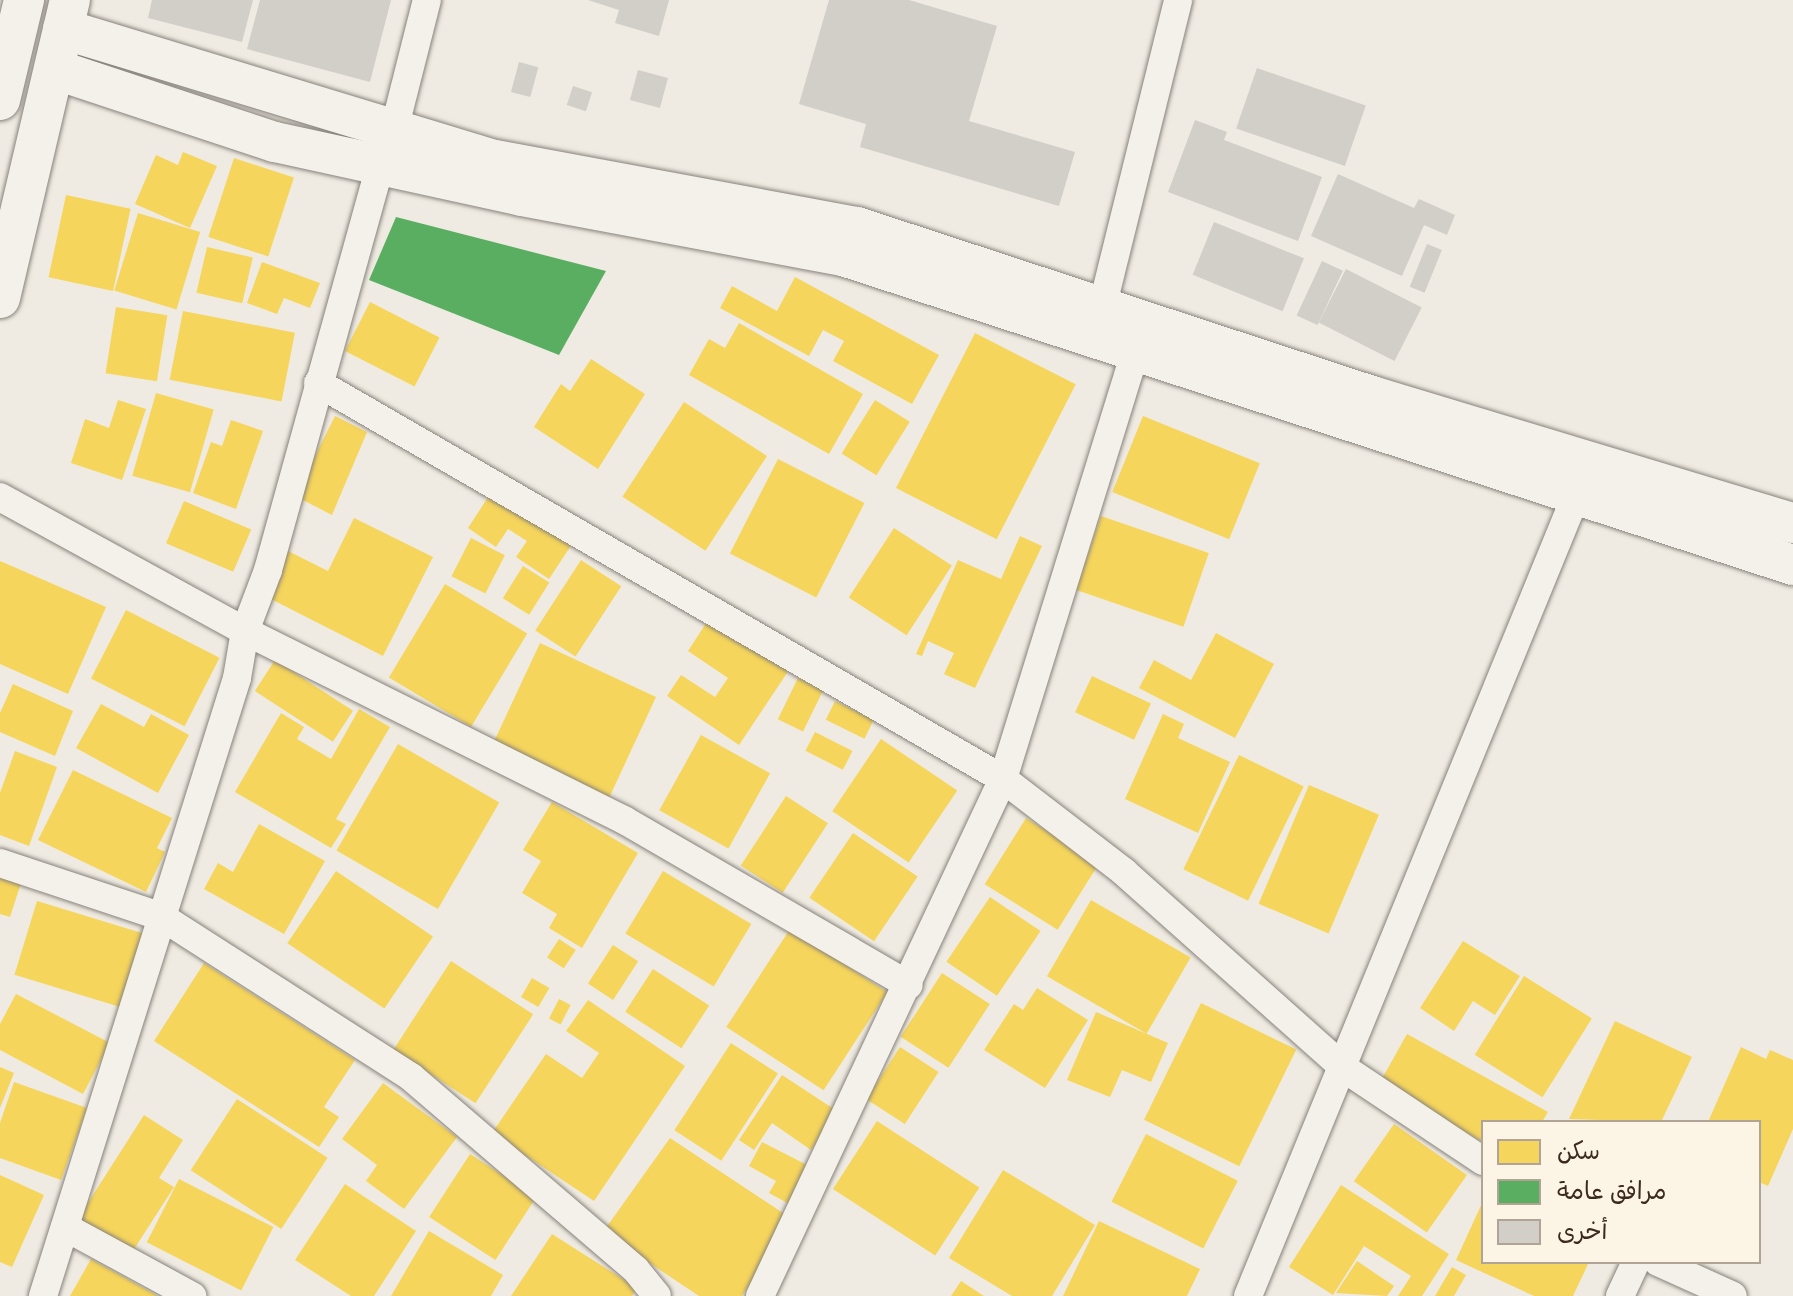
<!DOCTYPE html>
<meta charset="utf-8">
<style>
body{margin:0}
#map{position:relative;width:1793px;height:1296px;overflow:hidden;background:#efebe2;font-family:"Balsamiq Sans","Playpen Sans Arabic",sans-serif}
div>[style]{position:absolute}
[style*='--x']{left:calc(var(--x)*1px);top:calc(var(--y)*1px);width:calc(var(--w)*1px);rotate:calc(var(--a)*1deg)}
.homes>*{inset:0;background:#f6d55c;transform-origin:0 0}
.public>*{inset:0;background:#5aae61}
.building>*{inset:0;background:#d2cec8;transform-origin:0 0}
.roads{filter:drop-shadow(0 0 2px #87827b) drop-shadow(0 0 2px #87827b)}
.street>*{height:28px;margin:-14px;padding:0 14px;transform-origin:14px;border-radius:14px;background:#f4f1ea}
.secondary>*{height:40px;margin:-20px;padding:0 20px;transform-origin:20px;border-radius:20px;background:#f4f1ea}
span{translate:-50% -50%;white-space:nowrap;text-align:center;line-height:1.15;-webkit-text-stroke:8px #fcf5e5;paint-order:stroke}
.legend{position:absolute;left:1481px;top:1120px;width:280px;height:144px;box-sizing:border-box;background:#fcf5e5;border:2px solid #afa495;margin:0;padding:10px 14px;list-style:none;font-size:24px;color:#3b2a1e}
.legend li{display:flex;align-items:center;gap:16px;height:40px}
.legend b{width:40px;border:2px solid #afa495}
</style>
<div id="map">
<div class="homes">
<div style="clip-path:polygon(183px 152px,217px 166px,190px 228px,135px 204px,156px 155px,178px 165px)"></div>
<div style="left:234px;top:158px;width:63px;height:83px;rotate:18deg"></div>
<div style="left:66px;top:195px;width:66px;height:84px;rotate:12deg"></div>
<div style="left:138px;top:213px;width:65px;height:81px;rotate:17deg"></div>
<div style="left:207px;top:247px;width:47px;height:47px;rotate:13deg"></div>
<div style="clip-path:polygon(262px 262px,320px 283px,310px 308px,284px 298px,277px 314px,247px 303px)"></div>
<div style="clip-path:polygon(795px 277px,939px 355px,912px 404px,833px 361px,844px 341px,823px 330px,809px 356px,720px 308px,732px 286px,777px 311px)"></div>
<div style="left:370px;top:302px;width:78px;height:55px;rotate:27deg"></div>
<div style="left:116px;top:307px;width:52px;height:67px;rotate:9deg"></div>
<div style="left:183px;top:311px;width:114px;height:70px;rotate:11deg"></div>
<div style="clip-path:polygon(739px 323px,863px 394px,829px 454px,689px 375px,709px 339px,725px 348px)"></div>
<div style="left:975px;top:333px;width:113px;height:174px;rotate:27deg"></div>
<div style="clip-path:polygon(591px 359px,645px 394px,598px 469px,534px 427px,561px 384px,570px 391px)"></div>
<div style="left:156px;top:393px;width:60px;height:86px;rotate:16deg"></div>
<div style="clip-path:polygon(118px 400px,146px 409px,122px 480px,71px 463px,85px 419px,109px 428px)"></div>
<div style="left:875px;top:400px;width:41px;height:63px;rotate:32deg"></div>
<div style="left:684px;top:402px;width:99px;height:113px;rotate:33deg"></div>
<div style="clip-path:polygon(335px 416px,367px 432px,332px 515px,295px 496px)"></div>
<div style="left:1143px;top:416px;width:126px;height:82px;rotate:22deg"></div>
<div style="clip-path:polygon(231px 420px,263px 431px,236px 509px,193px 493px,211px 442px,222px 446px)"></div>
<div style="left:778px;top:459px;width:97px;height:106px;rotate:27deg"></div>
<div style="clip-path:polygon(494px 488px,574px 541px,549px 579px,516px 557px,527px 541px,508px 529px,496px 547px,468px 528px)"></div>
<div style="left:184px;top:501px;width:73px;height:46px;rotate:23deg"></div>
<div style="left:1101px;top:516px;width:114px;height:78px;rotate:19deg"></div>
<div style="clip-path:polygon(354px 518px,433px 557px,383px 656px,265px 596px,288px 551px,328px 571px)"></div>
<div style="left:894px;top:528px;width:69px;height:83px;rotate:33deg"></div>
<div style="clip-path:polygon(1020px 536px,1042px 546px,975px 688px,944px 674px,954px 653px,928px 641px,922px 656px,916px 654px,958px 560px,1001px 579px)"></div>
<div style="left:471px;top:538px;width:38px;height:43px;rotate:27deg"></div>
<div style="left:581px;top:560px;width:48px;height:84px;rotate:33deg"></div>
<div style="clip-path:polygon(0 561px,106px 607px,68px 694px,0 664px)"></div>
<div style="left:523px;top:566px;width:31px;height:38px;rotate:32deg"></div>
<div style="left:445px;top:584px;width:96px;height:109px;rotate:31deg"></div>
<div style="left:126px;top:610px;width:105px;height:77px;rotate:27deg"></div>
<div style="clip-path:polygon(710px 617px,789px 670px,739px 745px,667px 696px,681px 675px,715px 697px,728px 678px,688px 651px)"></div>
<div style="clip-path:polygon(1216px 633px,1274px 664px,1235px 738px,1139px 688px,1154px 660px,1191px 680px)"></div>
<div style="left:540px;top:643px;width:128px;height:111px;rotate:25deg"></div>
<div style="left:275px;top:660px;width:93px;height:37px;rotate:33deg"></div>
<div style="left:1092px;top:676px;width:65px;height:40px;rotate:25deg"></div>
<div style="left:798px;top:678px;width:28px;height:46px;rotate:26deg"></div>
<div style="clip-path:polygon(13px 684px,73px 711px,55px 756px,0 732px,0 713px)"></div>
<div style="left:835px;top:701px;width:43px;height:21px;rotate:26deg"></div>
<div style="clip-path:polygon(101px 704px,144px 727px,151px 714px,189px 735px,158px 793px,76px 748px)"></div>
<div style="clip-path:polygon(359px 709px,390px 727px,336px 819px,346px 824px,331px 848px,235px 792px,281px 713px,304px 727px,297px 739px,331px 759px)"></div>
<div style="clip-path:polygon(1163px 714px,1184px 724px,1178px 738px,1230px 762px,1198px 833px,1125px 799px)"></div>
<div style="left:815px;top:732px;width:42px;height:21px;rotate:27deg"></div>
<div style="left:701px;top:735px;width:79px;height:86px;rotate:29deg"></div>
<div style="left:881px;top:739px;width:92px;height:87px;rotate:34deg"></div>
<div style="left:398px;top:744px;width:117px;height:123px;rotate:30deg"></div>
<div style="clip-path:polygon(15px 751px,57px 767px,29px 846px,0 835px,0 793px)"></div>
<div style="left:1239px;top:755px;width:72px;height:127px;rotate:26deg"></div>
<div style="clip-path:polygon(73px 770px,172px 818px,157px 848px,165px 852px,146px 892px,38px 840px)"></div>
<div style="left:1309px;top:785px;width:76px;height:129px;rotate:23deg"></div>
<div style="left:786px;top:796px;width:50px;height:83px;rotate:33deg"></div>
<div style="clip-path:polygon(552px 802px,638px 853px,582px 948px,549px 928px,557px 914px,522px 893px,541px 861px,523px 850px)"></div>
<div style="left:1026px;top:818px;width:86px;height:78px;rotate:32deg"></div>
<div style="clip-path:polygon(259px 824px,325px 861px,284px 934px,204px 889px,218px 863px,233px 872px)"></div>
<div style="left:853px;top:833px;width:78px;height:78px;rotate:34deg"></div>
<div style="clip-path:polygon(0 870px,23px 877px,10px 917px,0 914px)"></div>
<div style="left:336px;top:871px;width:117px;height:87px;rotate:34deg"></div>
<div style="left:663px;top:871px;width:103px;height:73px;rotate:31deg"></div>
<div style="left:990px;top:897px;width:61px;height:78px;rotate:34deg"></div>
<div style="left:1091px;top:900px;width:115px;height:88px;rotate:30deg"></div>
<div style="left:37px;top:901px;width:114px;height:77px;rotate:17deg"></div>
<div style="left:790px;top:929px;width:116px;height:117px;rotate:33deg"></div>
<div style="left:559px;top:939px;width:20px;height:22px;rotate:33deg"></div>
<div style="clip-path:polygon(1463px 941px,1520px 976px,1495px 1015px,1473px 1001px,1454px 1031px,1420px 1008px)"></div>
<div style="left:613px;top:945px;width:30px;height:46px;rotate:33deg"></div>
<div style="left:451px;top:961px;width:98px;height:106px;rotate:33deg"></div>
<div style="clip-path:polygon(204px 963px,355px 1060px,324px 1107px,339px 1117px,319px 1147px,154px 1041px)"></div>
<div style="left:653px;top:969px;width:67px;height:51px;rotate:33deg"></div>
<div style="left:942px;top:973px;width:57px;height:76px;rotate:33deg"></div>
<div style="left:1524px;top:976px;width:80px;height:93px;rotate:32deg"></div>
<div style="left:532px;top:978px;width:20px;height:22px;rotate:30deg"></div>
<div style="clip-path:polygon(1037px 988px,1088px 1020px,1045px 1088px,984px 1050px,1014px 1004px,1023px 1010px)"></div>
<div style="clip-path:polygon(16px 994px,110px 1043px,83px 1094px,0 1050px,0 1024px)"></div>
<div style="left:559px;top:999px;width:13px;height:22px;rotate:27deg"></div>
<div style="clip-path:polygon(588px 1000px,685px 1066px,594px 1201px,492px 1133px,546px 1054px,582px 1078px,599px 1053px,566px 1031px)"></div>
<div style="left:1201px;top:1003px;width:106px;height:130px;rotate:26deg"></div>
<div style="clip-path:polygon(1096px 1012px,1168px 1043px,1151px 1082px,1122px 1070px,1110px 1097px,1067px 1080px)"></div>
<div style="clip-path:polygon(1615px 1021px,1692px 1057px,1661px 1122px,1569px 1119px)"></div>
<div style="clip-path:polygon(1407px 1034px,1548px 1112px,1542px 1122px,1483px 1122px,1483px 1142px,1379px 1084px)"></div>
<div style="left:731px;top:1043px;width:56px;height:104px;rotate:33deg"></div>
<div style="left:900px;top:1047px;width:46px;height:62px;rotate:33deg"></div>
<div style="clip-path:polygon(1741px 1047px,1766px 1059px,1770px 1050px,1793px 1060px,1793px 1129px,1768px 1186px,1759px 1182px,1759px 1122px,1708px 1122px)"></div>
<div style="clip-path:polygon(0 1067px,14px 1073px,0 1108px)"></div>
<div style="clip-path:polygon(782px 1075px,837px 1111px,811px 1150px,772px 1123px,754px 1150px,739px 1140px)"></div>
<div style="clip-path:polygon(14px 1082px,87px 1108px,61px 1180px,0 1158px,0 1123px)"></div>
<div style="clip-path:polygon(383px 1083px,457px 1137px,404px 1209px,366px 1181px,377px 1165px,342px 1139px)"></div>
<div style="left:237px;top:1099px;width:108px;height:85px;rotate:33deg"></div>
<div style="clip-path:polygon(144px 1115px,183px 1140px,159px 1178px,174px 1187px,131px 1254px,77px 1220px)"></div>
<div style="left:877px;top:1121px;width:122px;height:81px;rotate:33deg"></div>
<div style="left:1394px;top:1124px;width:89px;height:70px;rotate:35deg"></div>
<div style="left:1146px;top:1134px;width:103px;height:76px;rotate:27deg"></div>
<div style="clip-path:polygon(670px 1138px,792px 1219px,742px 1296px,699px 1296px,603px 1232px)"></div>
<div style="clip-path:polygon(762px 1142px,811px 1167px,791px 1205px,769px 1193px,776px 1181px,749px 1166px)"></div>
<div style="left:470px;top:1154px;width:79px;height:75px;rotate:33deg"></div>
<div style="clip-path:polygon(1003px 1170px,1095px 1225px,1052px 1296px,1012px 1296px,949px 1258px)"></div>
<div style="clip-path:polygon(0 1175px,44px 1195px,12px 1267px,0 1262px)"></div>
<div style="left:179px;top:1179px;width:106px;height:71px;rotate:27deg"></div>
<div style="clip-path:polygon(345px 1184px,416px 1231px,374px 1296px,351px 1296px,295px 1260px)"></div>
<div style="clip-path:polygon(1341px 1185px,1449px 1254px,1422px 1296px,1398px 1296px,1411px 1276px,1364px 1246px,1333px 1295px,1289px 1267px)"></div>
<div style="clip-path:polygon(1483px 1201px,1483px 1262px,1589px 1262px,1573px 1296px,1534px 1296px,1456px 1260px)"></div>
<div style="clip-path:polygon(1099px 1221px,1200px 1269px,1187px 1296px,1063px 1296px)"></div>
<div style="clip-path:polygon(429px 1231px,503px 1275px,491px 1296px,391px 1296px)"></div>
<div style="clip-path:polygon(552px 1234px,637px 1288px,632px 1296px,511px 1296px)"></div>
<div style="clip-path:polygon(91px 1259px,158px 1296px,70px 1296px)"></div>
<div style="clip-path:polygon(1357px 1261px,1394px 1286px,1387px 1296px,1336px 1293px)"></div>
<div style="clip-path:polygon(1452px 1267px,1466px 1275px,1454px 1296px,1435px 1296px)"></div>
<div style="clip-path:polygon(961px 1281px,984px 1296px,951px 1296px)"></div>
</div>
<div class="public">
<div style="clip-path:polygon(396px 217px,606px 271px,559px 355px,369px 280px)"></div>
</div>
<div class="building">
<div style="clip-path:polygon(152px 0,253px 0,242px 42px,148px 18px)"></div>
<div style="clip-path:polygon(260px 0,391px 0,370px 82px,247px 49px)"></div>
<div style="clip-path:polygon(588px 0,669px 0,659px 36px,615px 23px,619px 10px)"></div>
<div style="clip-path:polygon(829px 0,909px 0,997px 26px,969px 121px,1075px 152px,1059px 206px,860px 147px,866px 124px,799px 104px)"></div>
<div style="left:519px;top:62px;width:20px;height:31px;rotate:15deg"></div>
<div style="left:1257px;top:68px;width:115px;height:64px;rotate:19deg"></div>
<div style="left:638px;top:70px;width:31px;height:31px;rotate:15deg"></div>
<div style="left:573px;top:86px;width:20px;height:20px;rotate:18deg"></div>
<div style="clip-path:polygon(1195px 120px,1227px 132px,1224px 140px,1322px 177px,1298px 241px,1168px 192px)"></div>
<div style="clip-path:polygon(1338px 174px,1414px 208px,1419px 199px,1455px 215px,1447px 235px,1424px 225px,1402px 276px,1311px 236px)"></div>
<div style="left:1214px;top:222px;width:97px;height:57px;rotate:22deg"></div>
<div style="left:1427px;top:244px;width:16px;height:46px;rotate:22deg"></div>
<div style="left:1322px;top:261px;width:23px;height:60px;rotate:25deg"></div>
<div style="left:1346px;top:269px;width:85px;height:60px;rotate:27deg"></div>
</div>
<div class="roads">
<div class="street">
<div style="--x:394;--y:130;--w:134;--a:-75.8"></div>
<div style="--x:1102;--y:308;--w:317;--a:-76.1"></div>
<div style="--x:318;--y:383;--w:791;--a:30.03"></div>
<div style="--x:1003;--y:779;--w:153;--a:37.5"></div>
<div style="--x:1124;--y:872;--w:296;--a:41.7"></div>
<div style="--x:1345;--y:1069;--w:166;--a:33.7"></div>
<div style="--x:0;--y:497;--w:279;--a:28.7"></div>
<div style="--x:245;--y:631;--w:424;--a:26.5"></div>
<div style="--x:624;--y:820;--w:329;--a:30.1"></div>
<div style="--x:0;--y:863;--w:171;--a:18.4"></div>
<div style="--x:162;--y:917;--w:296;--a:32.7"></div>
<div style="--x:411;--y:1077;--w:296;--a:40.6"></div>
<div style="--x:636;--y:1270;--w:33;--a:51"></div>
<div style="--x:65;--y:1227;--w:145;--a:28.5"></div>
<div style="--x:1658;--y:1262;--w:82;--a:24.4"></div>
<div style="--x:43;--y:1296;--w:648;--a:-72.57"></div>
<div style="--x:237;--y:678;--w:48;--a:-80.3"></div>
<div style="--x:245;--y:631;--w:65;--a:-69.3"></div>
<div style="--x:268;--y:570;--w:420;--a:-74.5"></div>
<div style="--x:760;--y:1296;--w:571;--a:-64.83"></div>
<div style="--x:1003;--y:779;--w:447;--a:-72.8"></div>
<div style="--x:1248;--y:1296;--w:868;--a:-67.72"></div>
<div style="--x:1620;--y:1296;--w:38;--a:-65"></div>
</div>
<div class="secondary">
<div style="--x:63;--y:29;--w:451;--a:16.9"></div>
<div style="--x:495;--y:160;--w:368;--a:10.5"></div>
<div style="--x:857;--y:227;--w:545;--a:18.17"></div>
<div style="--x:1375;--y:397;--w:437;--a:16.8"></div>
<div style="--x:54;--y:69;--w:233;--a:18.3"></div>
<div style="--x:275;--y:142;--w:253;--a:12.3"></div>
<div style="--x:522;--y:196;--w:327;--a:10.6"></div>
<div style="--x:843;--y:256;--w:999;--a:18.02"></div>
<div style="--x:0;--y:100;--w:103;--a:-76.5"></div>
<div style="--x:0;--y:298;--w:306;--a:-76.8"></div>
</div>
</div>
<ul class="legend">
<li><b style="height:22px;background:#f6d55c"></b>سكن</li>
<li><b style="height:22px;background:#5aae61"></b>مرافق عامة</li>
<li><b style="height:22px;background:#d2cec8"></b>أخرى</li>
</ul>
</div>
